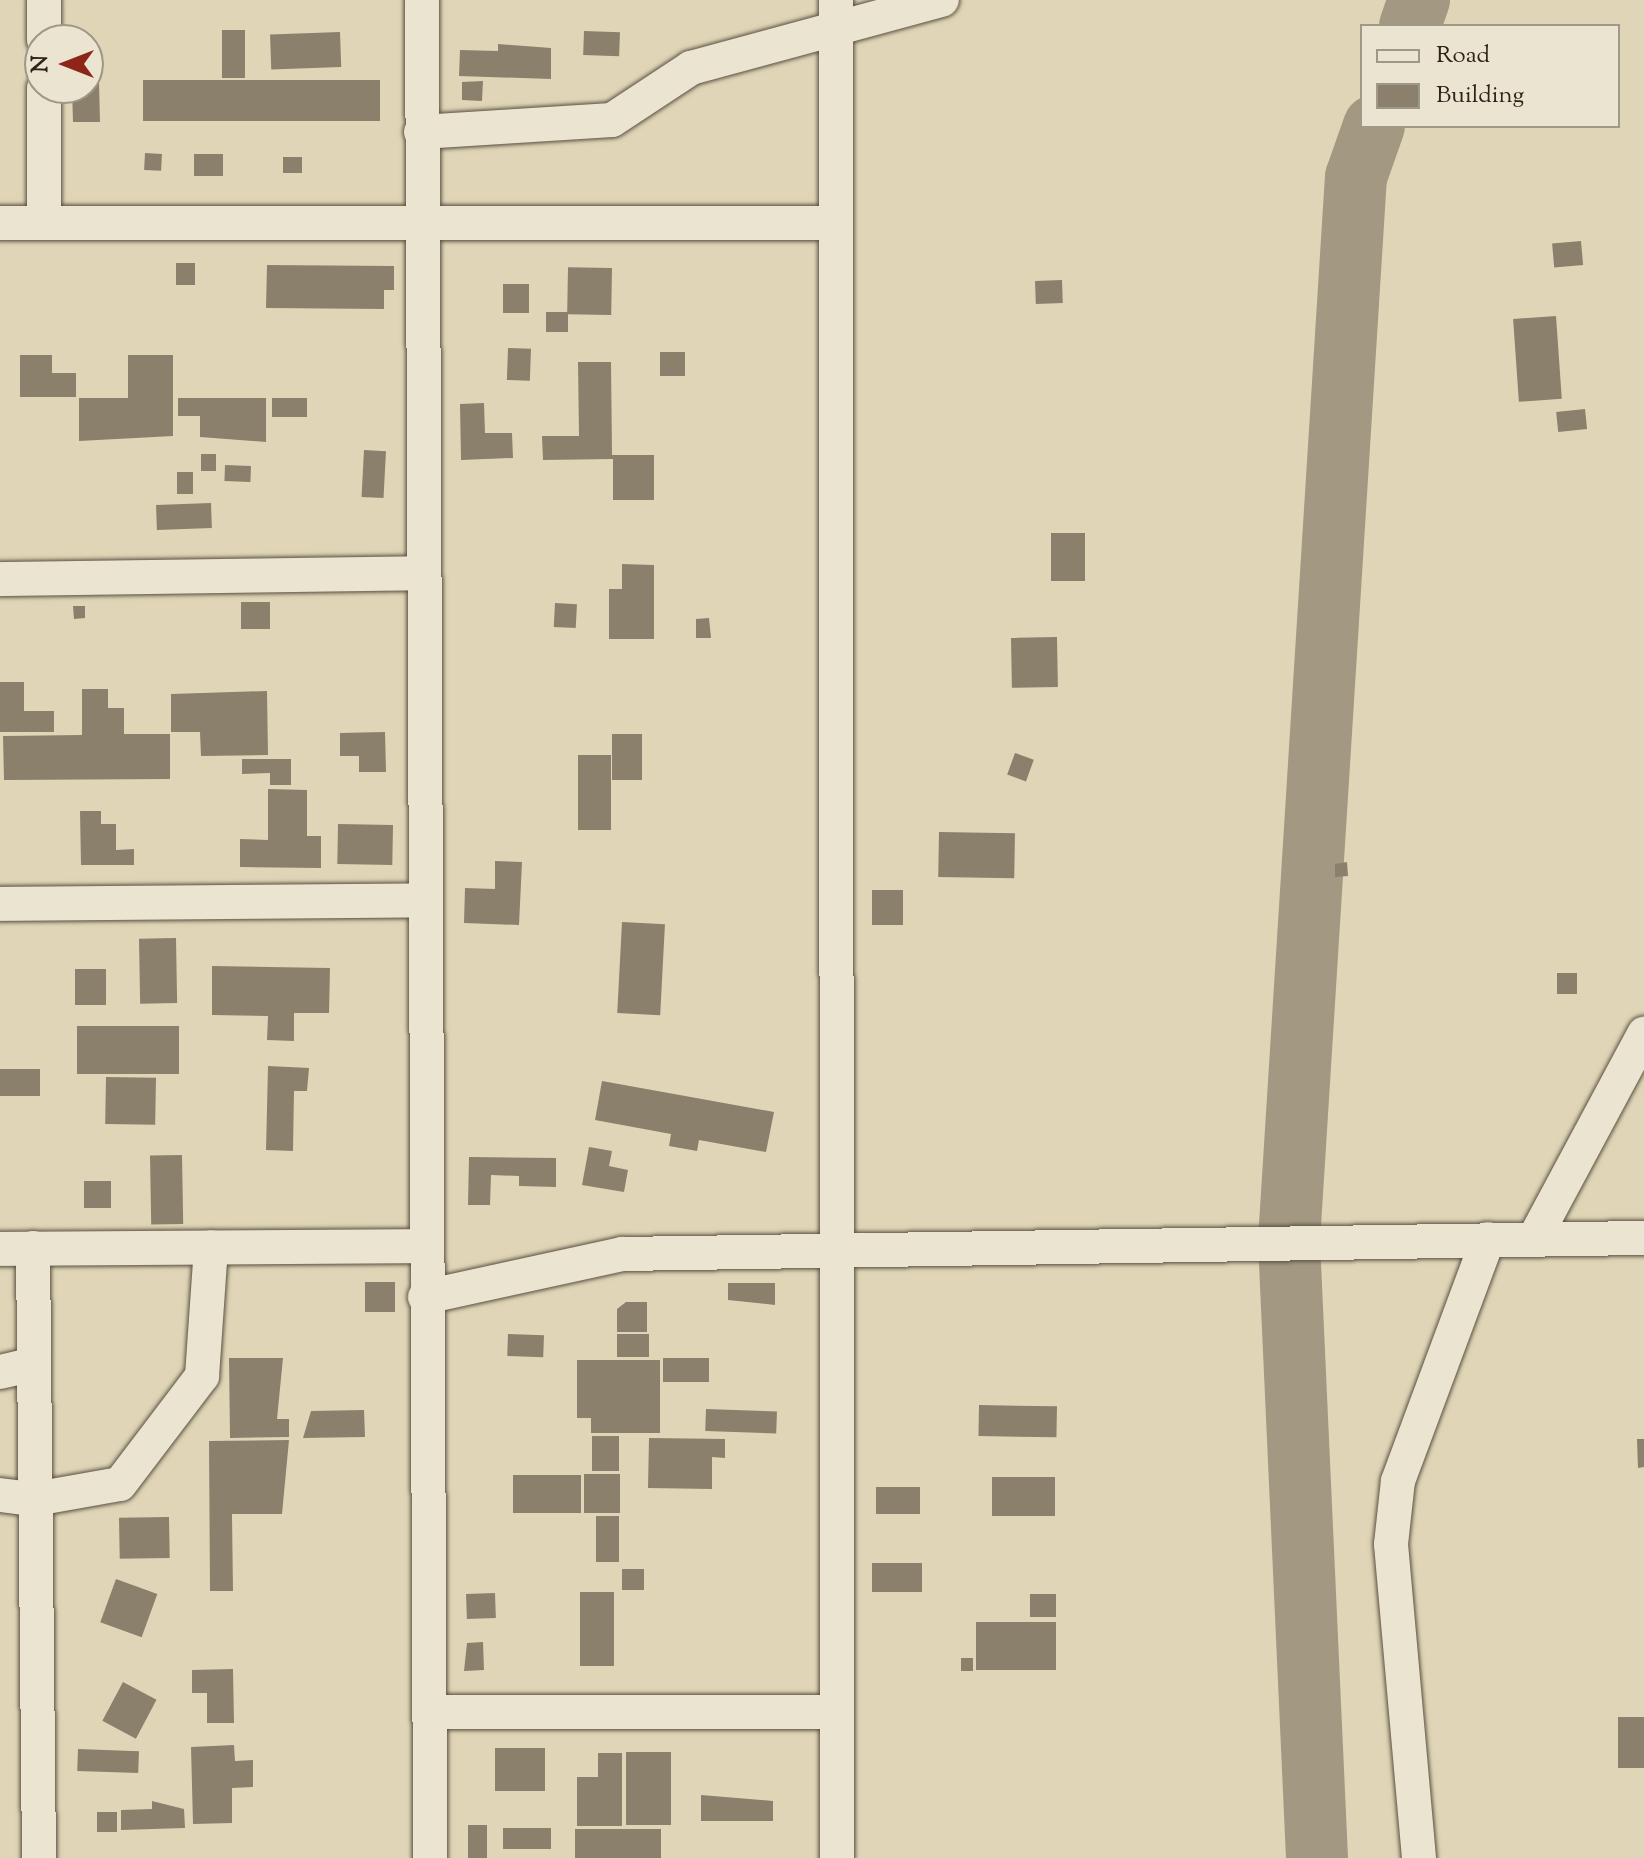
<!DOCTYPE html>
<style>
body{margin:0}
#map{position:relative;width:1644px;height:1858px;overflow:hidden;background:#e0d6b7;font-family:"Sorts Mill Goudy",serif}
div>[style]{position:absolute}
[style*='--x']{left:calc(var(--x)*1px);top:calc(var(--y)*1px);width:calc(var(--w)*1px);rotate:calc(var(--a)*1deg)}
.river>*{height:62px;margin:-31px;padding:0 31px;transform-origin:31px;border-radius:31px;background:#a39982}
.building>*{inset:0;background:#8a806c;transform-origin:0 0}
.roads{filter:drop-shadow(0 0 2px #5a5041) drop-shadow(0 0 2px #5a5041)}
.minor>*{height:34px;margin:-17px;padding:0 17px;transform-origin:17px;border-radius:17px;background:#ebe4d0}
span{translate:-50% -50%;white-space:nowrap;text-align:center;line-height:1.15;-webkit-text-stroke:6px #ebe4d0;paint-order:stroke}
.legend{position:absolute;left:1360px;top:24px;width:260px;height:104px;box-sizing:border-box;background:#ebe4d0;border:2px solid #9f9787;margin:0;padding:10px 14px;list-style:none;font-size:24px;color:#2d231a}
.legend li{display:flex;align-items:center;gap:16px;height:40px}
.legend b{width:40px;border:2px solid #9f9787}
.north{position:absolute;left:24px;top:24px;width:80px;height:80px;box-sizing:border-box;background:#ebe4d0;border:2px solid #9f9787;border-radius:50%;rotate:270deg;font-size:22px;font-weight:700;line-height:32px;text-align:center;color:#2d231a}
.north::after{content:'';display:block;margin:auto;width:28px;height:36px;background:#8f2418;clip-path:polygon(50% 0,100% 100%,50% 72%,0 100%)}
</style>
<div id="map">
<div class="river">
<div style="--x:1410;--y:26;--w:28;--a:-71"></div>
<div style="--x:1317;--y:1858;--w:618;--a:-92.6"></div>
<div style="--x:1289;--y:1241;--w:1066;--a:-86.4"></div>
<div style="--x:1356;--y:177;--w:54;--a:-70.6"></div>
</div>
<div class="building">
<div style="left:222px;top:30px;width:23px;height:48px"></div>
<div style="left:584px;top:31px;width:36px;height:24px;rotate:2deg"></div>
<div style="left:340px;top:32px;width:35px;height:70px;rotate:88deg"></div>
<div style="clip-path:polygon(498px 44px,551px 48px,551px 79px,459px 76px,460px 50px,498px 51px)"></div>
<div style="left:143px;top:80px;width:237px;height:41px"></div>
<div style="clip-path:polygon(88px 81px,99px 81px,100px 122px,73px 122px,72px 88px,88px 88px)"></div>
<div style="clip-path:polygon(483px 81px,482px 101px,462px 100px,462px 82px)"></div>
<div style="left:145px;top:153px;width:17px;height:17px;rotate:3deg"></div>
<div style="left:194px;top:154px;width:29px;height:22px"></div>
<div style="left:283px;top:157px;width:19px;height:16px"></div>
<div style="left:1581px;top:241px;width:24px;height:29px;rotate:85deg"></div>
<div style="left:176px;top:263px;width:19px;height:22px"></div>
<div style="clip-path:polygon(267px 265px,394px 266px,394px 290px,384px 290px,384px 309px,266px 308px)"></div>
<div style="left:612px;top:268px;width:47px;height:44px;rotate:91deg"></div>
<div style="left:1062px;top:280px;width:23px;height:27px;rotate:88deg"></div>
<div style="left:503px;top:284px;width:26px;height:29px"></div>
<div style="left:546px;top:312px;width:22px;height:20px"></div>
<div style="left:1556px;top:316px;width:83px;height:43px;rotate:86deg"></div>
<div style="left:508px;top:348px;width:23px;height:32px;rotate:2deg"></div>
<div style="left:660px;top:352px;width:25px;height:24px"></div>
<div style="clip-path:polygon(20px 355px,52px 355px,52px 373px,76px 373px,76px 397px,20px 397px)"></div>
<div style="clip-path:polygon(128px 355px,173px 355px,173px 436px,79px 441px,79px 398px,128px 398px)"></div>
<div style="clip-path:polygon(578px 362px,611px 362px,612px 455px,654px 455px,654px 500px,613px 500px,613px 459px,543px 460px,542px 436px,579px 436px)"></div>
<div style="clip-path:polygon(178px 398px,266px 398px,266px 442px,200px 437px,200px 416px,178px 416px)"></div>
<div style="left:272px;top:398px;width:35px;height:19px"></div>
<div style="clip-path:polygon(484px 403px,485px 433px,512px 433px,513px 458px,461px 460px,460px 404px)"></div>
<div style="left:1585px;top:409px;width:20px;height:29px;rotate:84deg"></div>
<div style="left:364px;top:450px;width:22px;height:47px;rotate:3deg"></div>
<div style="left:201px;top:454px;width:15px;height:17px"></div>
<div style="left:225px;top:465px;width:26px;height:16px;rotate:2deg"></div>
<div style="left:177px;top:472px;width:16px;height:22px"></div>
<div style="left:211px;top:503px;width:25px;height:55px;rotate:88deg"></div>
<div style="left:1051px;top:533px;width:34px;height:48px"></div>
<div style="clip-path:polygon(622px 564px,654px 565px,654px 639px,609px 639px,609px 589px,622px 589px)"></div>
<div style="left:241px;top:602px;width:29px;height:27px"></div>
<div style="left:555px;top:603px;width:22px;height:24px;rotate:3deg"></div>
<div style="clip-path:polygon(73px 606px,85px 606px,85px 618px,74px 619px)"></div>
<div style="clip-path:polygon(709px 618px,711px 638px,696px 638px,696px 619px)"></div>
<div style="left:1057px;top:637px;width:50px;height:46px;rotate:89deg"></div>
<div style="clip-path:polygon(0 682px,24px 682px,24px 711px,54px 711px,54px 732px,0 732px)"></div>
<div style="clip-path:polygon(82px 689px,108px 689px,108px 708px,124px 708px,124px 734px,170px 734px,170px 779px,4px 780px,3px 736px,82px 735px)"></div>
<div style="clip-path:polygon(267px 691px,268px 755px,201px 756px,200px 732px,171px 732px,171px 694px)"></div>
<div style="clip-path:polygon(385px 732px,386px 772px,359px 772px,359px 756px,340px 756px,340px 733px)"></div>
<div style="left:612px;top:734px;width:30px;height:46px"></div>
<div style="left:1015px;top:753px;width:20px;height:23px;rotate:20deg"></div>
<div style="left:578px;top:755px;width:33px;height:75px"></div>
<div style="clip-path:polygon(242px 759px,291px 759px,291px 785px,270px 785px,270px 773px,242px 774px)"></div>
<div style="clip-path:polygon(268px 789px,307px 790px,307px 836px,321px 836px,321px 868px,240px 867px,240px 839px,268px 840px)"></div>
<div style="clip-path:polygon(80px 811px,101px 811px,101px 824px,116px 824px,116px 850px,134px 849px,134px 865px,81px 865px)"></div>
<div style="left:338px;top:824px;width:55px;height:40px;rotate:1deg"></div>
<div style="left:939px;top:832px;width:76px;height:45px;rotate:1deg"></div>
<div style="clip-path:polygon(495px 861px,522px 862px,519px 925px,464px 923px,465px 888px,495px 889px)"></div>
<div style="clip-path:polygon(1347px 862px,1348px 876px,1335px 877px,1335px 864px)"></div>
<div style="left:872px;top:890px;width:31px;height:35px"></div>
<div style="left:622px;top:922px;width:43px;height:91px;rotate:3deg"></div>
<div style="left:176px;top:938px;width:65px;height:37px;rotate:89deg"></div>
<div style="clip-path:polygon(212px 966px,330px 968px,329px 1013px,294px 1013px,294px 1041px,267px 1040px,268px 1016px,212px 1015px)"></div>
<div style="left:106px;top:969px;width:36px;height:31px;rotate:90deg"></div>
<div style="left:1557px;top:973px;width:20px;height:21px"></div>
<div style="left:77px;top:1026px;width:102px;height:48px"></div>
<div style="clip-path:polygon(268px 1066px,309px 1068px,307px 1091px,294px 1091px,293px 1151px,266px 1150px)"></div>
<div style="left:40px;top:1069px;width:27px;height:40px;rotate:90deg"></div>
<div style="left:106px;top:1077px;width:50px;height:47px;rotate:1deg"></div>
<div style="clip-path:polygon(602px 1081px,774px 1112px,766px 1152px,699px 1140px,697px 1151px,669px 1146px,671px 1134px,595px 1120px)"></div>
<div style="clip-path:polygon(589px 1147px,612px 1151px,609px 1166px,628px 1170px,624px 1192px,582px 1185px)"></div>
<div style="left:182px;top:1155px;width:69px;height:32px;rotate:89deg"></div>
<div style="clip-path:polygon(469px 1157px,556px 1158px,556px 1187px,519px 1186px,519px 1176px,491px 1175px,490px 1205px,468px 1205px)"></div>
<div style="left:84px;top:1181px;width:27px;height:27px"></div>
<div style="left:365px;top:1282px;width:30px;height:30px"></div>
<div style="clip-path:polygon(728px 1283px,775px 1283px,775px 1305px,728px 1300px)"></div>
<div style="clip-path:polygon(626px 1302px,647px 1302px,647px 1332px,617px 1332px,617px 1309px)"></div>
<div style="left:508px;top:1334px;width:36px;height:22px;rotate:2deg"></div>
<div style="left:617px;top:1334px;width:32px;height:23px"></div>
<div style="clip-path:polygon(229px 1358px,283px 1358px,277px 1419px,289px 1419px,289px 1437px,230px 1438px)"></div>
<div style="left:663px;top:1358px;width:46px;height:24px"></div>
<div style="clip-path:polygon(577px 1360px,660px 1360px,660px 1433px,591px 1433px,591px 1418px,577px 1418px)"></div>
<div style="left:979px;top:1405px;width:78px;height:31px;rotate:1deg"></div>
<div style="left:706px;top:1409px;width:71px;height:22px;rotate:2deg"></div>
<div style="clip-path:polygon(364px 1410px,365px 1437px,303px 1438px,311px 1411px)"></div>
<div style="left:592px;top:1436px;width:27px;height:35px"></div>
<div style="clip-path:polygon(649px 1438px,725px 1439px,725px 1458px,712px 1457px,712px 1489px,648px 1488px)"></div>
<div style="clip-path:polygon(1637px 1439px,1644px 1439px,1644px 1467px,1638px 1468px)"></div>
<div style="clip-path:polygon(289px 1440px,282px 1514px,232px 1514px,233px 1591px,210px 1591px,209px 1441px)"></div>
<div style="left:584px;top:1474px;width:36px;height:39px"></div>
<div style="left:513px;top:1475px;width:68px;height:38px"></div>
<div style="left:992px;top:1477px;width:63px;height:39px"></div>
<div style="left:876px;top:1487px;width:44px;height:27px"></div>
<div style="left:596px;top:1516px;width:23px;height:46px"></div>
<div style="left:169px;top:1517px;width:41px;height:50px;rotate:89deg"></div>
<div style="left:922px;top:1563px;width:29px;height:50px;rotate:90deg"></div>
<div style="left:622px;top:1569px;width:22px;height:21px"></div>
<div style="left:116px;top:1579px;width:44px;height:46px;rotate:20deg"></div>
<div style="left:580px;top:1592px;width:34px;height:74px"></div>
<div style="left:495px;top:1593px;width:25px;height:29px;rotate:88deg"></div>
<div style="left:1030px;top:1594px;width:26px;height:23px"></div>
<div style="left:1056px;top:1622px;width:48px;height:80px;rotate:90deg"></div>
<div style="clip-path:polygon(483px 1642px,484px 1670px,464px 1671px,467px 1643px)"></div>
<div style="left:961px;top:1658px;width:12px;height:13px"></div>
<div style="clip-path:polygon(233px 1669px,234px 1723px,207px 1723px,207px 1693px,192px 1693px,192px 1670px)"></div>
<div style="left:123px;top:1682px;width:38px;height:44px;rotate:28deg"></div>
<div style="left:1644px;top:1717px;width:51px;height:26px;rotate:90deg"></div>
<div style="clip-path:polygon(234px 1745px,235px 1761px,253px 1760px,253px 1787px,232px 1788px,232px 1823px,193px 1824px,191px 1747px)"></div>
<div style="left:495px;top:1748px;width:50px;height:43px"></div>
<div style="left:78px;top:1749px;width:61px;height:22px;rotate:2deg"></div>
<div style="left:626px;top:1752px;width:45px;height:73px"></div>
<div style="clip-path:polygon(598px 1753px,622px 1753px,622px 1826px,577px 1826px,577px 1777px,598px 1777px)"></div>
<div style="clip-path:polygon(701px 1795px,773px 1801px,773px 1821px,701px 1821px)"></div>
<div style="clip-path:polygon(152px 1801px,184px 1809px,185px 1828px,121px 1830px,121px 1810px,152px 1809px)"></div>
<div style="left:117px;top:1812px;width:20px;height:20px;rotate:90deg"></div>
<div style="left:468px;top:1825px;width:19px;height:33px"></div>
<div style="left:551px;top:1828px;width:21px;height:48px;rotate:90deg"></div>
<div style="left:661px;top:1829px;width:29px;height:86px;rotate:90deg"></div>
</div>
<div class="roads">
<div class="minor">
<div style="--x:44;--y:0;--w:40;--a:90"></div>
<div style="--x:422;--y:0;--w:1858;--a:89.75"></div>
<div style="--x:836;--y:0;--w:1858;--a:89.97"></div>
<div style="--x:44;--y:88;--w:135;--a:90"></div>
<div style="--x:421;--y:132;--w:191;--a:-3.6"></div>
<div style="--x:612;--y:120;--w:95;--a:-33.4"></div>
<div style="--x:691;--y:68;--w:260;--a:-15.2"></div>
<div style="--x:0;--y:223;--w:835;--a:0"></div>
<div style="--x:0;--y:579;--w:421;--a:-0.8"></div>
<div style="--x:0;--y:904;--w:423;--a:-0.5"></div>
<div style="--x:1534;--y:1239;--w:233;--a:-61.8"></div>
<div style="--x:33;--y:1248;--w:610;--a:89.44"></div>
<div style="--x:0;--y:1249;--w:425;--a:-0.4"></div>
<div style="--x:425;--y:1297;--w:202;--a:-12.3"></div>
<div style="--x:622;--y:1254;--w:1022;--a:-0.9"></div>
<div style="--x:0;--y:1372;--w:35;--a:-13"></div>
<div style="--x:0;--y:1495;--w:35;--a:7"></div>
<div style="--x:35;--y:1499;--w:86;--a:-10"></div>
<div style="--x:120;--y:1484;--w:136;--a:-52.8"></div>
<div style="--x:202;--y:1376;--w:129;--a:-86"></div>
<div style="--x:429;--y:1712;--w:408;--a:0"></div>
<div style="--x:1419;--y:1858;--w:315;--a:-95.1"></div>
<div style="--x:1391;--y:1544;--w:63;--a:-83.7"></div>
<div style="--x:1398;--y:1481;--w:258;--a:-69.6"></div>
</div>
</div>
<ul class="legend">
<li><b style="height:10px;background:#ebe4d0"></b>Road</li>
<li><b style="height:22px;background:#8a806c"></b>Building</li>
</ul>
<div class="north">N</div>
</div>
